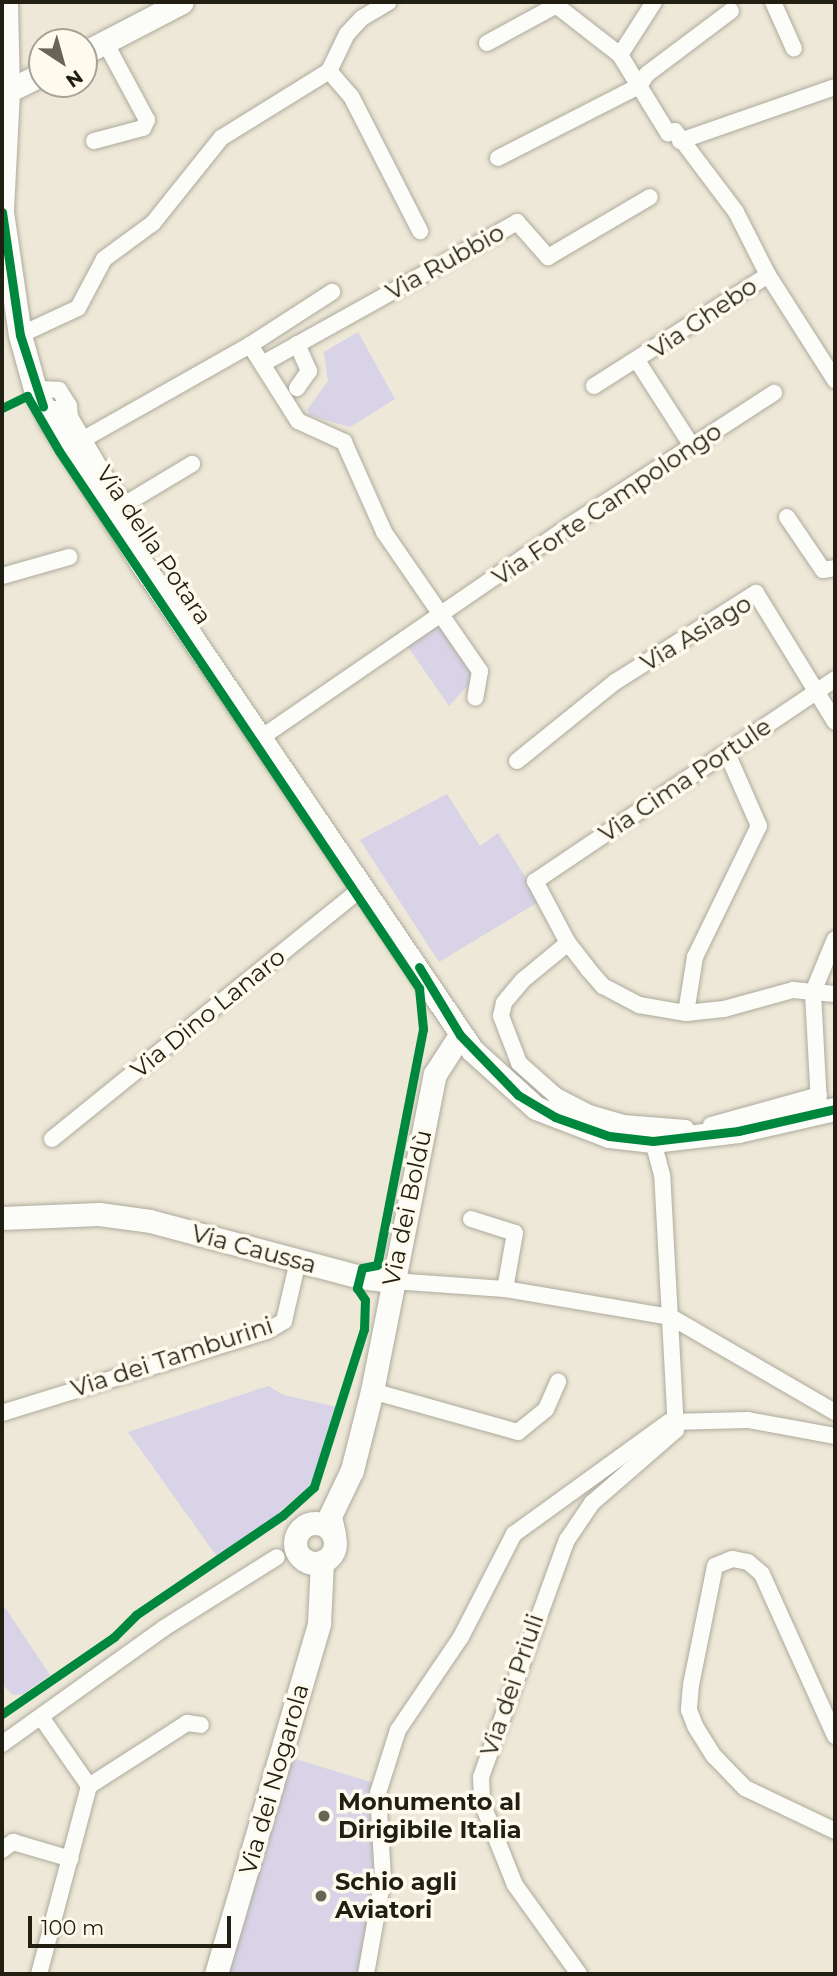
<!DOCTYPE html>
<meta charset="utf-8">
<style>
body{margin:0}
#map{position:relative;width:837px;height:1976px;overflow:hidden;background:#ede8d7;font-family:Montserrat,sans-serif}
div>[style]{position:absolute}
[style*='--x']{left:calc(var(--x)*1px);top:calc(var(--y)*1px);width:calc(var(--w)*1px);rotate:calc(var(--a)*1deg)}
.green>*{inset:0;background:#d8d3e6}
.roads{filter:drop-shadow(0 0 2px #aeaa9d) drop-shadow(0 0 2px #aeaa9d)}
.street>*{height:16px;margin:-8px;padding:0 8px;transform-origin:8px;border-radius:8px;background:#fcfcf9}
.secondary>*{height:23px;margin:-11.5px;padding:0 11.5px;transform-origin:11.5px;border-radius:11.5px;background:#fcfcf9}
.secondary>.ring{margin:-11.5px;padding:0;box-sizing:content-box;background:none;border:23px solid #fcfcf9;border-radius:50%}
.cycleway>*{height:9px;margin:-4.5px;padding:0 4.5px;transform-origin:4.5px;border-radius:4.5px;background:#00873e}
.dots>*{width:19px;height:19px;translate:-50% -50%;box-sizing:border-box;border:4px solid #fefbee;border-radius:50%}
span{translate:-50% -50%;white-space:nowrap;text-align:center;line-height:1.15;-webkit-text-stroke:7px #fefbee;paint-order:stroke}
.street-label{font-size:24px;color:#211e12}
.poi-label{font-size:24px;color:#211e12;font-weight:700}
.left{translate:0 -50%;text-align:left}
.frame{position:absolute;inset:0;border:4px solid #211e12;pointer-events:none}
.north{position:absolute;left:28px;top:28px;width:70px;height:70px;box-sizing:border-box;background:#fefbee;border:2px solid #a6a396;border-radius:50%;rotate:144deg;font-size:19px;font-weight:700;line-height:28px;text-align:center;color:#211e12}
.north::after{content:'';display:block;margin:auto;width:24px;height:32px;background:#686557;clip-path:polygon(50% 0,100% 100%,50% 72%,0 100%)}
.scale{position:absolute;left:28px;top:1916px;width:203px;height:32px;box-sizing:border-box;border:4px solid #211e12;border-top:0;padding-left:9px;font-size:21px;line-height:24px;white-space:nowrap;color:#211e12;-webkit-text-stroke:5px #fefbee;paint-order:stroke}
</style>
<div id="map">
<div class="green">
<div style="clip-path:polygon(358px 332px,395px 399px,350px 427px,311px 416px,307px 410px,328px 381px,324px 352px)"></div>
<div style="clip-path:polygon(435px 620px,480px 672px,449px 706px,404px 641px)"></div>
<div style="clip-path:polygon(447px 794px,480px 846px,498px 833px,540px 901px,439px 962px,360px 840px)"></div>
<div style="clip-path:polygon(268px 1386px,284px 1395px,337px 1407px,310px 1486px,280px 1511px,265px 1533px,220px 1561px,128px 1432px)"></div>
<div style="clip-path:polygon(2px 1603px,50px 1675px,23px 1694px,13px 1695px,2px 1684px)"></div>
<div style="clip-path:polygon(289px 1757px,377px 1784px,381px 1857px,364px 1974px,225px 1974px)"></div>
</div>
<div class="roads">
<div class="street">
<div style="--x:552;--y:2;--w:86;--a:37.9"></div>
<div style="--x:620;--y:55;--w:92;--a:58.4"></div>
<div style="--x:668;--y:133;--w:7;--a:-16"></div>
<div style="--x:675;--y:131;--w:101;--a:53"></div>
<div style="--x:736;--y:212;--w:71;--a:63.1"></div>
<div style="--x:768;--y:275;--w:125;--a:57.5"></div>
<div style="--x:773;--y:2;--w:51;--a:65.9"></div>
<div style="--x:487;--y:43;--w:80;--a:-28.5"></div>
<div style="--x:620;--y:55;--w:63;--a:-57.3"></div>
<div style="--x:329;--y:71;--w:33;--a:49"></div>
<div style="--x:351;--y:96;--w:152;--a:62.9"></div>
<div style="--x:94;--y:141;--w:51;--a:-14.9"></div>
<div style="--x:143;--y:128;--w:9;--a:-63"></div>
<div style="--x:147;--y:120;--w:89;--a:-118.3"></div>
<div style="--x:680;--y:141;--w:164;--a:-19.2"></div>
<div style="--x:498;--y:158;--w:158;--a:-27.1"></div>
<div style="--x:639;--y:86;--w:14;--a:-56"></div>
<div style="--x:647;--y:74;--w:105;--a:-36.9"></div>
<div style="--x:20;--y:335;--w:64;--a:-25"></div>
<div style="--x:78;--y:308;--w:55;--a:-62"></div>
<div style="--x:104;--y:259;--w:61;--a:-36.3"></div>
<div style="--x:153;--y:223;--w:109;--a:-51.3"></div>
<div style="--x:221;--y:138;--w:127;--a:-31.8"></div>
<div style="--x:329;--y:71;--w:41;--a:-64.1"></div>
<div style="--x:347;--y:34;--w:22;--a:-47"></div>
<div style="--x:362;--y:18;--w:31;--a:-31"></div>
<div style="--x:297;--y:344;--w:30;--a:66"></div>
<div style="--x:309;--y:371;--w:21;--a:125"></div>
<div style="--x:250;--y:345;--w:98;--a:-32.9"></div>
<div style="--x:638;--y:362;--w:96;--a:57.3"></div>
<div style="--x:690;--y:443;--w:6;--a:108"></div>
<div style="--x:264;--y:363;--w:290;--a:-29.1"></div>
<div style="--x:517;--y:222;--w:47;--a:48.5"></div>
<div style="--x:548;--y:257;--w:118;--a:-30.5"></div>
<div style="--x:594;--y:386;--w:206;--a:-32.5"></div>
<div style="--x:35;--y:389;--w:24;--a:2"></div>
<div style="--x:59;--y:390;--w:19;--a:58"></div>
<div style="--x:69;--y:406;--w:11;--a:85"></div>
<div style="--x:70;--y:417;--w:17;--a:-152"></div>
<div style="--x:55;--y:409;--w:10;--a:169"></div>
<div style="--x:70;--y:417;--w:88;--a:59.4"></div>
<div style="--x:115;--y:493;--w:16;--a:40"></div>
<div style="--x:127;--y:503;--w:76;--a:-31"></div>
<div style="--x:82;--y:440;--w:193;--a:-29.5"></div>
<div style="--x:250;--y:345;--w:90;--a:57.7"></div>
<div style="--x:298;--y:421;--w:51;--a:24.5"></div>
<div style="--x:344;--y:442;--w:98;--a:66"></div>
<div style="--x:384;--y:532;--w:169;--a:55.4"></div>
<div style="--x:480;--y:671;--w:27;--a:100"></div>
<div style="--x:787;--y:517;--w:64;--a:55.8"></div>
<div style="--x:823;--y:570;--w:12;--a:-9"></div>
<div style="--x:2;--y:576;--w:70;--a:-15.8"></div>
<div style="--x:835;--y:679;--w:362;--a:146"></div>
<div style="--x:535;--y:881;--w:70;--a:62"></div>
<div style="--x:568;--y:943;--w:33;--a:52"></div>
<div style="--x:588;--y:969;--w:23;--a:49"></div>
<div style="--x:603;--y:986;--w:41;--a:27.8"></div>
<div style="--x:639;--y:1005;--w:48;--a:9.7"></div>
<div style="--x:686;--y:1013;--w:38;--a:-6"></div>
<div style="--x:724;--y:1009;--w:72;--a:-15.4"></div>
<div style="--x:793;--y:990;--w:42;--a:5.4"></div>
<div style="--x:262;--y:737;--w:376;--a:-34.5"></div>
<div style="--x:572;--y:524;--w:241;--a:-33"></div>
<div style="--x:517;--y:761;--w:126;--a:-38.9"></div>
<div style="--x:615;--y:682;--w:167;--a:-32.3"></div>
<div style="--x:756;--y:593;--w:151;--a:58.5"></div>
<div style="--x:568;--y:943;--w:58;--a:140.6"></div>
<div style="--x:523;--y:980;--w:30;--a:130"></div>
<div style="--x:504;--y:1003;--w:13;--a:103"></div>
<div style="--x:501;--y:1016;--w:50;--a:69"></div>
<div style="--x:519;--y:1063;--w:50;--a:41.7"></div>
<div style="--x:556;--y:1096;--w:37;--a:27"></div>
<div style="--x:589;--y:1113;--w:35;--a:16"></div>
<div style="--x:623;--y:1123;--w:63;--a:4.5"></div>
<div style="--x:686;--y:1013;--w:57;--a:-80.9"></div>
<div style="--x:695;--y:957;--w:146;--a:-64"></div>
<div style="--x:759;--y:826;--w:80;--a:-113.7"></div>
<div style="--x:819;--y:1104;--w:112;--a:-93.1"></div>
<div style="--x:813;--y:992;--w:57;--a:-67.5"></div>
<div style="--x:711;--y:1125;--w:112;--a:-15.5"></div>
<div style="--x:52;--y:1139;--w:400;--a:-39"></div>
<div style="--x:471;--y:1219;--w:46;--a:17.7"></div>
<div style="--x:515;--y:1233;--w:57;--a:100.1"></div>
<div style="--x:393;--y:1281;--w:112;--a:4.1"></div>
<div style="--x:505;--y:1289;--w:168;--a:9.6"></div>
<div style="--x:671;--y:1317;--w:190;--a:30.1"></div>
<div style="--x:372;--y:1391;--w:152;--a:15.7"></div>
<div style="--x:518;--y:1432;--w:36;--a:-39"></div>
<div style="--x:546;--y:1409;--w:30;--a:-66"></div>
<div style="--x:2;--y:1413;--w:277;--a:-17.2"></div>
<div style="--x:267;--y:1331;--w:20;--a:-30"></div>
<div style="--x:284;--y:1321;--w:62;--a:-76.9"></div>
<div style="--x:835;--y:1736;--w:178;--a:-114.3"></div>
<div style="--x:762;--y:1574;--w:18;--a:-139"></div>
<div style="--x:748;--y:1562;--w:16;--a:-169"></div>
<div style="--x:732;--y:1559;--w:18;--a:158"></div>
<div style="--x:715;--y:1566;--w:121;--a:101.4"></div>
<div style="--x:691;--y:1685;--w:25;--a:95"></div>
<div style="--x:689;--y:1710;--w:17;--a:69"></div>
<div style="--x:695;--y:1726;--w:36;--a:58"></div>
<div style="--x:714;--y:1756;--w:45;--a:45.9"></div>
<div style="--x:745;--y:1788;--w:100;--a:25.5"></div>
<div style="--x:2;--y:1744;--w:199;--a:-35.6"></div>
<div style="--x:164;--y:1628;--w:133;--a:-32.1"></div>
<div style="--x:89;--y:1786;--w:117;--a:-32.7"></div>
<div style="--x:187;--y:1723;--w:14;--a:8"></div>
<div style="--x:2;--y:1850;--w:14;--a:-36"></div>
<div style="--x:13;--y:1842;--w:60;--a:16.3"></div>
<div style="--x:39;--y:1974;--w:195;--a:-75.1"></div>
<div style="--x:89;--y:1786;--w:84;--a:-124.8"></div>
<div style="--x:366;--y:1974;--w:97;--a:-79.9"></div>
<div style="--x:383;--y:1879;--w:86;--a:-93.3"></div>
<div style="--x:378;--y:1793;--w:66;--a:-72.4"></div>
<div style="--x:398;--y:1730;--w:112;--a:-55.9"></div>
<div style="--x:461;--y:1637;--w:116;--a:-62.8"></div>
<div style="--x:514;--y:1534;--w:191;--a:-35.9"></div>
<div style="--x:669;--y:1422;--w:79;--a:-1.5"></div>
<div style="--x:748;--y:1420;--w:88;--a:10.4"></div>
<div style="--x:579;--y:1974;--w:110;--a:-125.7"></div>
<div style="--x:515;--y:1885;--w:88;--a:-111.9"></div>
<div style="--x:482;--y:1803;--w:26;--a:-92"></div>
<div style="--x:481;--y:1777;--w:252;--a:-70.1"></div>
<div style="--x:567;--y:1540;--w:45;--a:-56"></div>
<div style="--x:592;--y:1503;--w:111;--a:-41"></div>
<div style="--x:676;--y:1430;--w:255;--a:-93.1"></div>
<div style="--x:662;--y:1175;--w:35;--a:-105"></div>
</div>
<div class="secondary">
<div style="--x:84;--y:53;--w:110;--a:-27.5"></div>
<div style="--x:2;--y:94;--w:45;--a:-26.6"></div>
<div style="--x:2;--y:210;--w:119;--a:-87.1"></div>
<div style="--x:8;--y:91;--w:89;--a:-91.3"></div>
<div style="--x:2;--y:212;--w:124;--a:81.7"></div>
<div style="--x:20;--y:335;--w:56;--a:74.5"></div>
<div style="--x:35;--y:389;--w:35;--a:65"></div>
<div style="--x:50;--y:421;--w:170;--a:57.2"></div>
<div style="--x:142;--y:564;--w:587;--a:55.82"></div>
<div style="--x:472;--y:1050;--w:86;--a:42.2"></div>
<div style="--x:536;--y:1108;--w:78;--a:21"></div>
<div style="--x:609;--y:1136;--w:44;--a:6.5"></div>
<div style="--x:653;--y:1141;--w:86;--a:-6.7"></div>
<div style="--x:738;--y:1131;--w:99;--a:-12.8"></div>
<div style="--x:2;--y:1218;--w:97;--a:-2.4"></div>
<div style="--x:99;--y:1214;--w:51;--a:7.8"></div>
<div style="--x:150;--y:1221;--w:217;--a:14.9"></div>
<div style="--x:360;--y:1277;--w:33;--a:7"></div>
<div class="ring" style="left:295px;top:1523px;width:17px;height:17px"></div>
<div style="--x:334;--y:1534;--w:18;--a:-103"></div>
<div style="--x:330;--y:1516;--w:51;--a:-64.4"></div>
<div style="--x:352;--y:1470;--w:81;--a:-75.8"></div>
<div style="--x:372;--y:1391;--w:323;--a:-78.8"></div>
<div style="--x:435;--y:1074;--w:46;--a:-57.3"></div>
<div style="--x:216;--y:1974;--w:366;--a:-73.6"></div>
<div style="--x:319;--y:1623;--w:61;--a:-87.2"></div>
</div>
</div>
<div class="cycleway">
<div style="--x:2;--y:212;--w:124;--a:81.7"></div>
<div style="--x:20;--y:335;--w:75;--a:72.1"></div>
<div style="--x:2;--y:408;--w:28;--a:-26"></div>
<div style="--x:27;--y:396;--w:64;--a:59.8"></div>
<div style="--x:59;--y:451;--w:647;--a:56.16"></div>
<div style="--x:419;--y:988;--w:41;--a:84.4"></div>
<div style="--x:423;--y:1029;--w:240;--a:101"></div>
<div style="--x:377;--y:1265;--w:15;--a:169"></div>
<div style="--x:362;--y:1268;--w:21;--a:104"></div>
<div style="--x:357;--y:1288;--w:14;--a:56"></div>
<div style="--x:365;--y:1300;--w:29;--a:92"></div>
<div style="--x:364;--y:1329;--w:166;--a:107.6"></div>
<div style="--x:314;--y:1487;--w:42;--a:137.9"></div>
<div style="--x:283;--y:1515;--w:178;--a:145.8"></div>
<div style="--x:136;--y:1615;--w:31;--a:135"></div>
<div style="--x:114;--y:1637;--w:136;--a:145.5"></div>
<div style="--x:419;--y:967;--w:79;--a:58.9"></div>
<div style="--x:460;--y:1035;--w:83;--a:46"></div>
<div style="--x:518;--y:1095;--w:43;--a:30.7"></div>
<div style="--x:555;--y:1117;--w:57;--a:19.4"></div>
<div style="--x:609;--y:1136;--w:44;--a:6.5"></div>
<div style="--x:653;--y:1141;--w:86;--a:-6.7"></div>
<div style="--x:738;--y:1131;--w:99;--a:-12.8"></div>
</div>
<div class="dots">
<div style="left:324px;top:1816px;background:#686557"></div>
<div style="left:321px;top:1896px;background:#686557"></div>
</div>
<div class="street-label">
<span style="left:445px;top:262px;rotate:-29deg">Via Rubbio</span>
<span style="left:703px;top:318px;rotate:-34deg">Via Ghebo</span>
<span style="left:607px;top:504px;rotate:-34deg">Via Forte Campolongo</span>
<span style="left:154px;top:545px;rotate:56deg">Via della Potara</span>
<span style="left:696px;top:633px;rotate:-31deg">Via Asiago</span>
<span style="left:685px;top:780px;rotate:-34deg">Via Cima Portule</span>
<span style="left:208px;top:1013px;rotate:-39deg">Via Dino Lanaro</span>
<span style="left:407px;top:1208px;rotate:-78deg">Via dei Boldù</span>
<span style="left:254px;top:1249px;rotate:15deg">Via Caussa</span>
<span style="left:172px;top:1357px;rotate:-18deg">Via dei Tamburini</span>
<span style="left:512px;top:1685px;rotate:-71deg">Via dei Priuli</span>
<span style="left:274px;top:1779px;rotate:-74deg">Via dei Nogarola</span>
</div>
<div class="poi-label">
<span class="left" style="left:338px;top:1816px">Monumento al<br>Dirigibile Italia</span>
<span class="left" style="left:335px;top:1896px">Schio agli<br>Aviatori</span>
</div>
<div class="frame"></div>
<div class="north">N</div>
<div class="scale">100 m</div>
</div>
